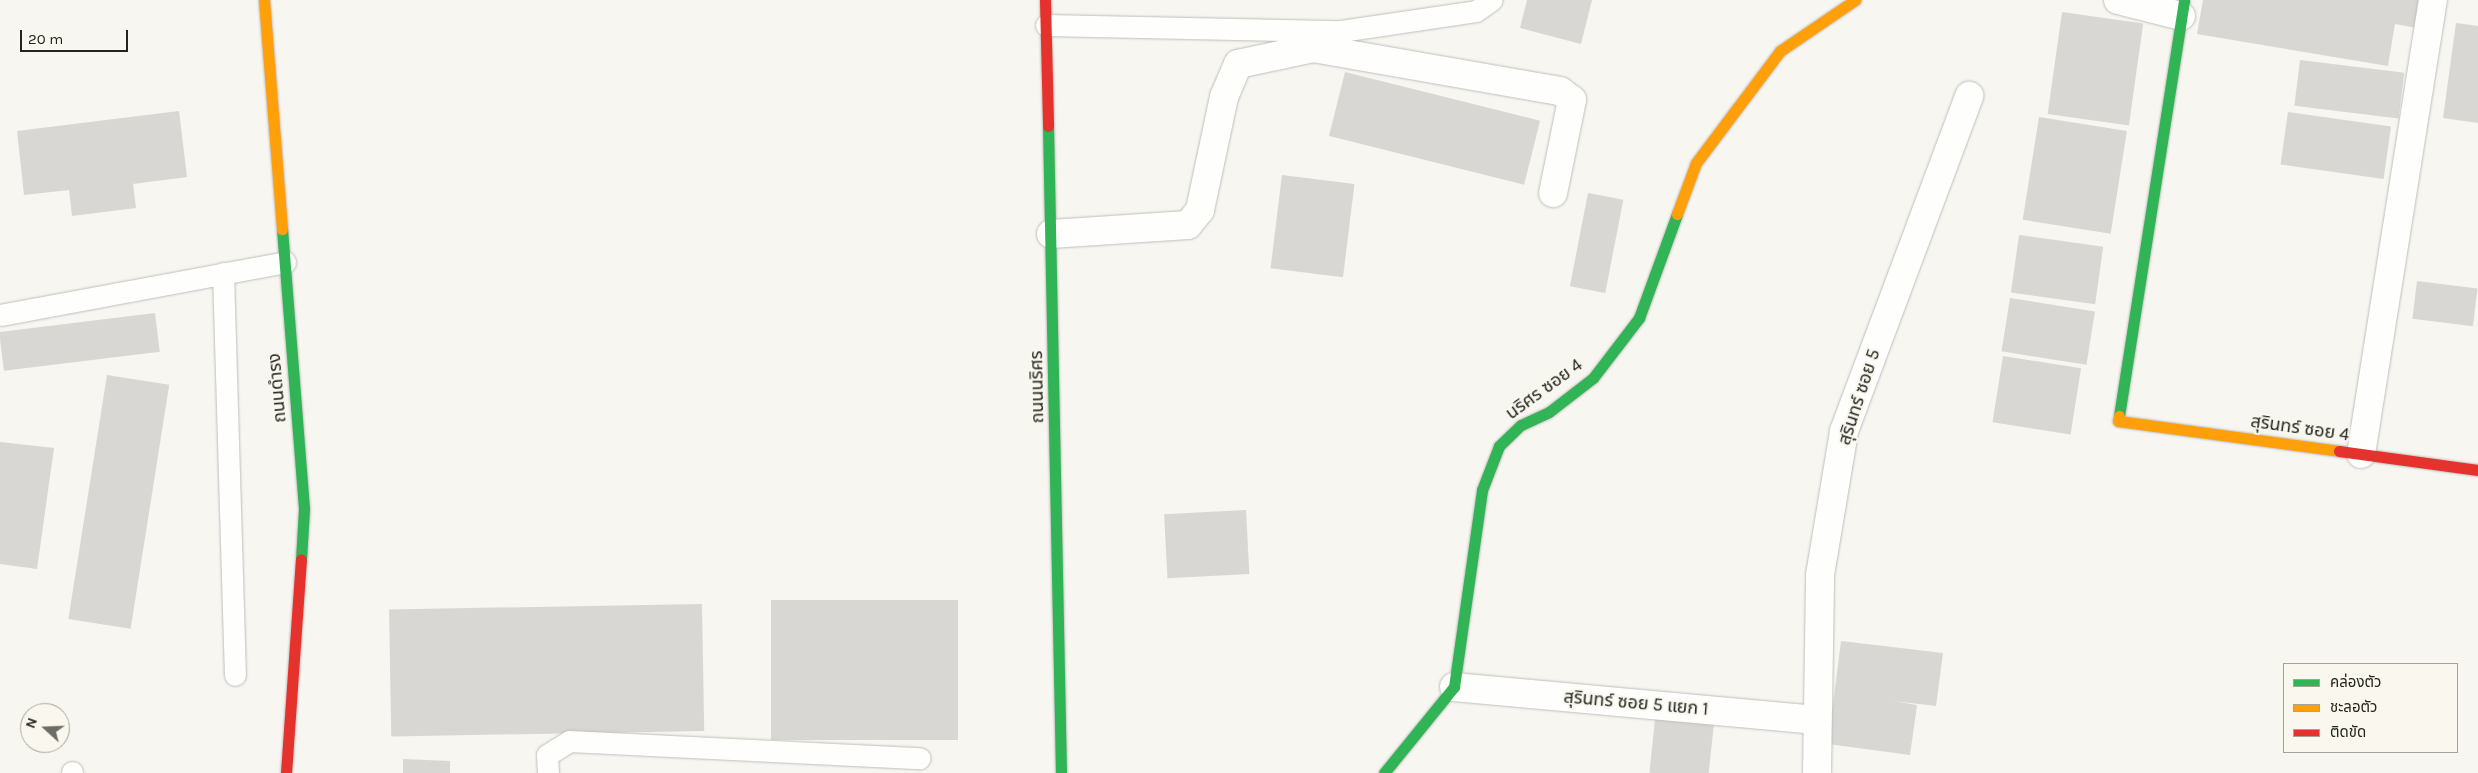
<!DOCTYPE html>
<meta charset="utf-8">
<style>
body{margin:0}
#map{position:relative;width:2478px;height:773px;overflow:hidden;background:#f7f6f1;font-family:Karla,"Noto Sans Thai",sans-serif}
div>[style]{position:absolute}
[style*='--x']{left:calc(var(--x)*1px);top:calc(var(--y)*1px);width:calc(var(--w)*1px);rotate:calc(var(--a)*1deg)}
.building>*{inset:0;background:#d8d7d3;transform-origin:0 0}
.roads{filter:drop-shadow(0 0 1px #bfbebb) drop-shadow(0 0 1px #bfbebb)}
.lane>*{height:21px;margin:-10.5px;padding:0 10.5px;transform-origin:10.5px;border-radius:10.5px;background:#fefefd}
.street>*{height:28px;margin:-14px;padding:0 14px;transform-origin:14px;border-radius:14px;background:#fefefd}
.fast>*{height:11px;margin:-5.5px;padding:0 5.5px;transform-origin:5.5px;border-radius:5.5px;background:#30b455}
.slow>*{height:11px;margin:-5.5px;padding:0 5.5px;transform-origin:5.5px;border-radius:5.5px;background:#ff9f0a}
.jam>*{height:11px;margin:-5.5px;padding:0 5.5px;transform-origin:5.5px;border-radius:5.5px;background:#e5322d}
span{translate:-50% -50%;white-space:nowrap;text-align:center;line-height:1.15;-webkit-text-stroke:4px #faf8ee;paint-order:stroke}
.street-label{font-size:18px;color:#23231f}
.legend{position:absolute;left:2283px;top:663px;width:175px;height:90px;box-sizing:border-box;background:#faf8ee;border:1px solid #a4a39b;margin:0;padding:6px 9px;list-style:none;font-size:15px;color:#23231f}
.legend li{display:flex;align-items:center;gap:10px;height:25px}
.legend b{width:25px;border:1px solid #a4a39b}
.north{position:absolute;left:20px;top:703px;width:50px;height:50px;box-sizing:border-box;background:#faf8ee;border:1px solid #a4a39b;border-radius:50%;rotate:290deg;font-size:14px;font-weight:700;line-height:20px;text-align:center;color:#23231f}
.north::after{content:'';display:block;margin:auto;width:18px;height:22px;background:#6d6d68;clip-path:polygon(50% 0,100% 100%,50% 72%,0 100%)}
.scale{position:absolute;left:20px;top:30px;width:108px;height:22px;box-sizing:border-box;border:2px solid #23231f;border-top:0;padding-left:6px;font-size:15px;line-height:18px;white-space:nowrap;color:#23231f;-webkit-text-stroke:4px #faf8ee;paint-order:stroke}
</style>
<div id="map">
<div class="building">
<div style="clip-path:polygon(1527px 0,1592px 0,1581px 44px,1520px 28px)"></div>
<div style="clip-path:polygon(2203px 0,2421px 0,2417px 28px,2395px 24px,2388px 66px,2197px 34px)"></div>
<div style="left:2062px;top:12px;width:82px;height:103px;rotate:8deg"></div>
<div style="clip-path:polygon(2456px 23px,2478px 26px,2478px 123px,2443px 118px)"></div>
<div style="left:2300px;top:60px;width:105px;height:46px;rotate:7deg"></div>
<div style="left:1345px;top:72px;width:201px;height:66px;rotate:14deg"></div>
<div style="clip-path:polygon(179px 111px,187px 177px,133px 184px,136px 208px,72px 216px,69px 190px,24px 195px,17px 131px)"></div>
<div style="left:2288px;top:112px;width:104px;height:53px;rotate:8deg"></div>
<div style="left:2039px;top:117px;width:89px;height:104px;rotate:9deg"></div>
<div style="left:1282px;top:175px;width:73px;height:94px;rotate:7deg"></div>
<div style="left:1588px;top:193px;width:36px;height:95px;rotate:11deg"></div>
<div style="left:2019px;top:235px;width:85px;height:58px;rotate:8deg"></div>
<div style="left:2417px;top:281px;width:61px;height:38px;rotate:7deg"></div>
<div style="left:2010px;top:298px;width:86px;height:54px;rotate:9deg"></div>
<div style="left:155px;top:313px;width:39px;height:157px;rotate:83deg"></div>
<div style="left:2003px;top:356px;width:79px;height:67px;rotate:9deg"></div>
<div style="left:107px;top:375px;width:63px;height:247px;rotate:9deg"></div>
<div style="clip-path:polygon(0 442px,54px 448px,37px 569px,0 564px)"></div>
<div style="left:1246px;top:510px;width:64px;height:82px;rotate:87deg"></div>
<div style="left:771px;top:600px;width:187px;height:140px"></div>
<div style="left:702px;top:604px;width:127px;height:313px;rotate:89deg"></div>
<div style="clip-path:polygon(1841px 641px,1943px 653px,1936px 706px,1893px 701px,1917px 705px,1910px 755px,1828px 744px)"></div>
<div style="left:1656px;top:710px;width:59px;height:63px;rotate:6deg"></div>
<div style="clip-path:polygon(403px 759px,450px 761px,450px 773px,403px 773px)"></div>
</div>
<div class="roads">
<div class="lane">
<div style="--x:1046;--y:25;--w:295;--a:1.2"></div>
<div style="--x:1341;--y:31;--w:136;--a:-8.4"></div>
<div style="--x:1476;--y:11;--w:19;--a:-35"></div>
<div style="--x:223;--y:273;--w:402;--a:88.3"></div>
<div style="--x:0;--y:315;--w:290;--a:-10.5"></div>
<div style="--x:72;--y:773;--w:1;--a:-90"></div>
<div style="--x:548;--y:773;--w:18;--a:-93"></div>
<div style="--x:547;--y:755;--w:26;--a:-32"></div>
<div style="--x:569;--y:741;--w:351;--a:2.8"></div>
</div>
<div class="street">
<div style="--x:2118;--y:0;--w:65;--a:14.3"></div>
<div style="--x:1051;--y:234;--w:137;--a:-3.8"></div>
<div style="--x:1188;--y:225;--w:19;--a:-51"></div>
<div style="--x:1200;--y:210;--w:116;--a:-78"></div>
<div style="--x:1224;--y:97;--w:36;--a:-67"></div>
<div style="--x:1238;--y:64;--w:77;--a:-12"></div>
<div style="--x:1313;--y:48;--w:251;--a:9.9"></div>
<div style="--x:1560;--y:91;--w:15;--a:37"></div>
<div style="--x:1572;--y:100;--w:95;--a:101.5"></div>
<div style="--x:2361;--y:454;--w:460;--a:-81"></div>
<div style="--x:1454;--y:687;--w:364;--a:5.2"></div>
<div style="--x:1817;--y:773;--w:198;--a:-89.1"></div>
<div style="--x:1820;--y:575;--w:146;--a:-80.5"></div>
<div style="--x:1844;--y:431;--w:358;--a:-69.5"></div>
</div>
<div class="fast">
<div style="--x:1048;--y:126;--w:647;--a:88.85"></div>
<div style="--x:282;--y:229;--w:281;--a:85.5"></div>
<div style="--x:304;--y:509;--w:51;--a:93.4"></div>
<div style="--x:2119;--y:416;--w:421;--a:-81.1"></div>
<div style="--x:1384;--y:773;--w:111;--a:-50.9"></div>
<div style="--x:1454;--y:687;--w:199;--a:-81.9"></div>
<div style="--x:1482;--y:490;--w:47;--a:-68.9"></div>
<div style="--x:1499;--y:446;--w:30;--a:-44"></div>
<div style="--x:1521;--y:425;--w:31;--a:-25"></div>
<div style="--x:1549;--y:412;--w:56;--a:-37.7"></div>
<div style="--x:1593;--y:378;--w:76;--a:-52.5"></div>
<div style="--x:1639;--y:318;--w:111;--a:-69.9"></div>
</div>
<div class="slow">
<div style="--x:264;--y:0;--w:230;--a:85.5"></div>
<div style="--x:1677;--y:214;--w:54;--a:-69.6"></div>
<div style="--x:1696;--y:163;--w:140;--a:-53.1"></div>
<div style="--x:1780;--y:51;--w:91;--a:-34.2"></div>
<div style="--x:2119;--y:416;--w:5;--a:101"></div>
<div style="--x:2118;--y:421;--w:223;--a:7.7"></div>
</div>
<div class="jam">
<div style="--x:1045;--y:0;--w:126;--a:88.6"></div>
<div style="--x:2339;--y:451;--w:140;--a:7.8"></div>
<div style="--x:286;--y:773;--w:214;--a:-86"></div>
</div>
</div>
<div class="street-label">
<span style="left:1037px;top:387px;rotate:-91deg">ถนนนริศร</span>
<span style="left:277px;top:388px;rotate:-95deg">ถนนดำรง</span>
<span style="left:1544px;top:389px;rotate:-36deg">นริศร ซอย 4</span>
<span style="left:1859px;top:397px;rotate:-72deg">สุรินทร์ ซอย 5</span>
<span style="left:2300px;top:428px;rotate:8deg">สุรินทร์ ซอย 4</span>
<span style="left:1636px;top:703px;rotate:5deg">สุรินทร์ ซอย 5 แยก 1</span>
</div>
<ul class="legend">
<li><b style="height:6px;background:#30b455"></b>คล่องตัว</li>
<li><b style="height:6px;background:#ff9f0a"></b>ชะลอตัว</li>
<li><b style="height:6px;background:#e5322d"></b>ติดขัด</li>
</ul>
<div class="north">N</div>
<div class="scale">20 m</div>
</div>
